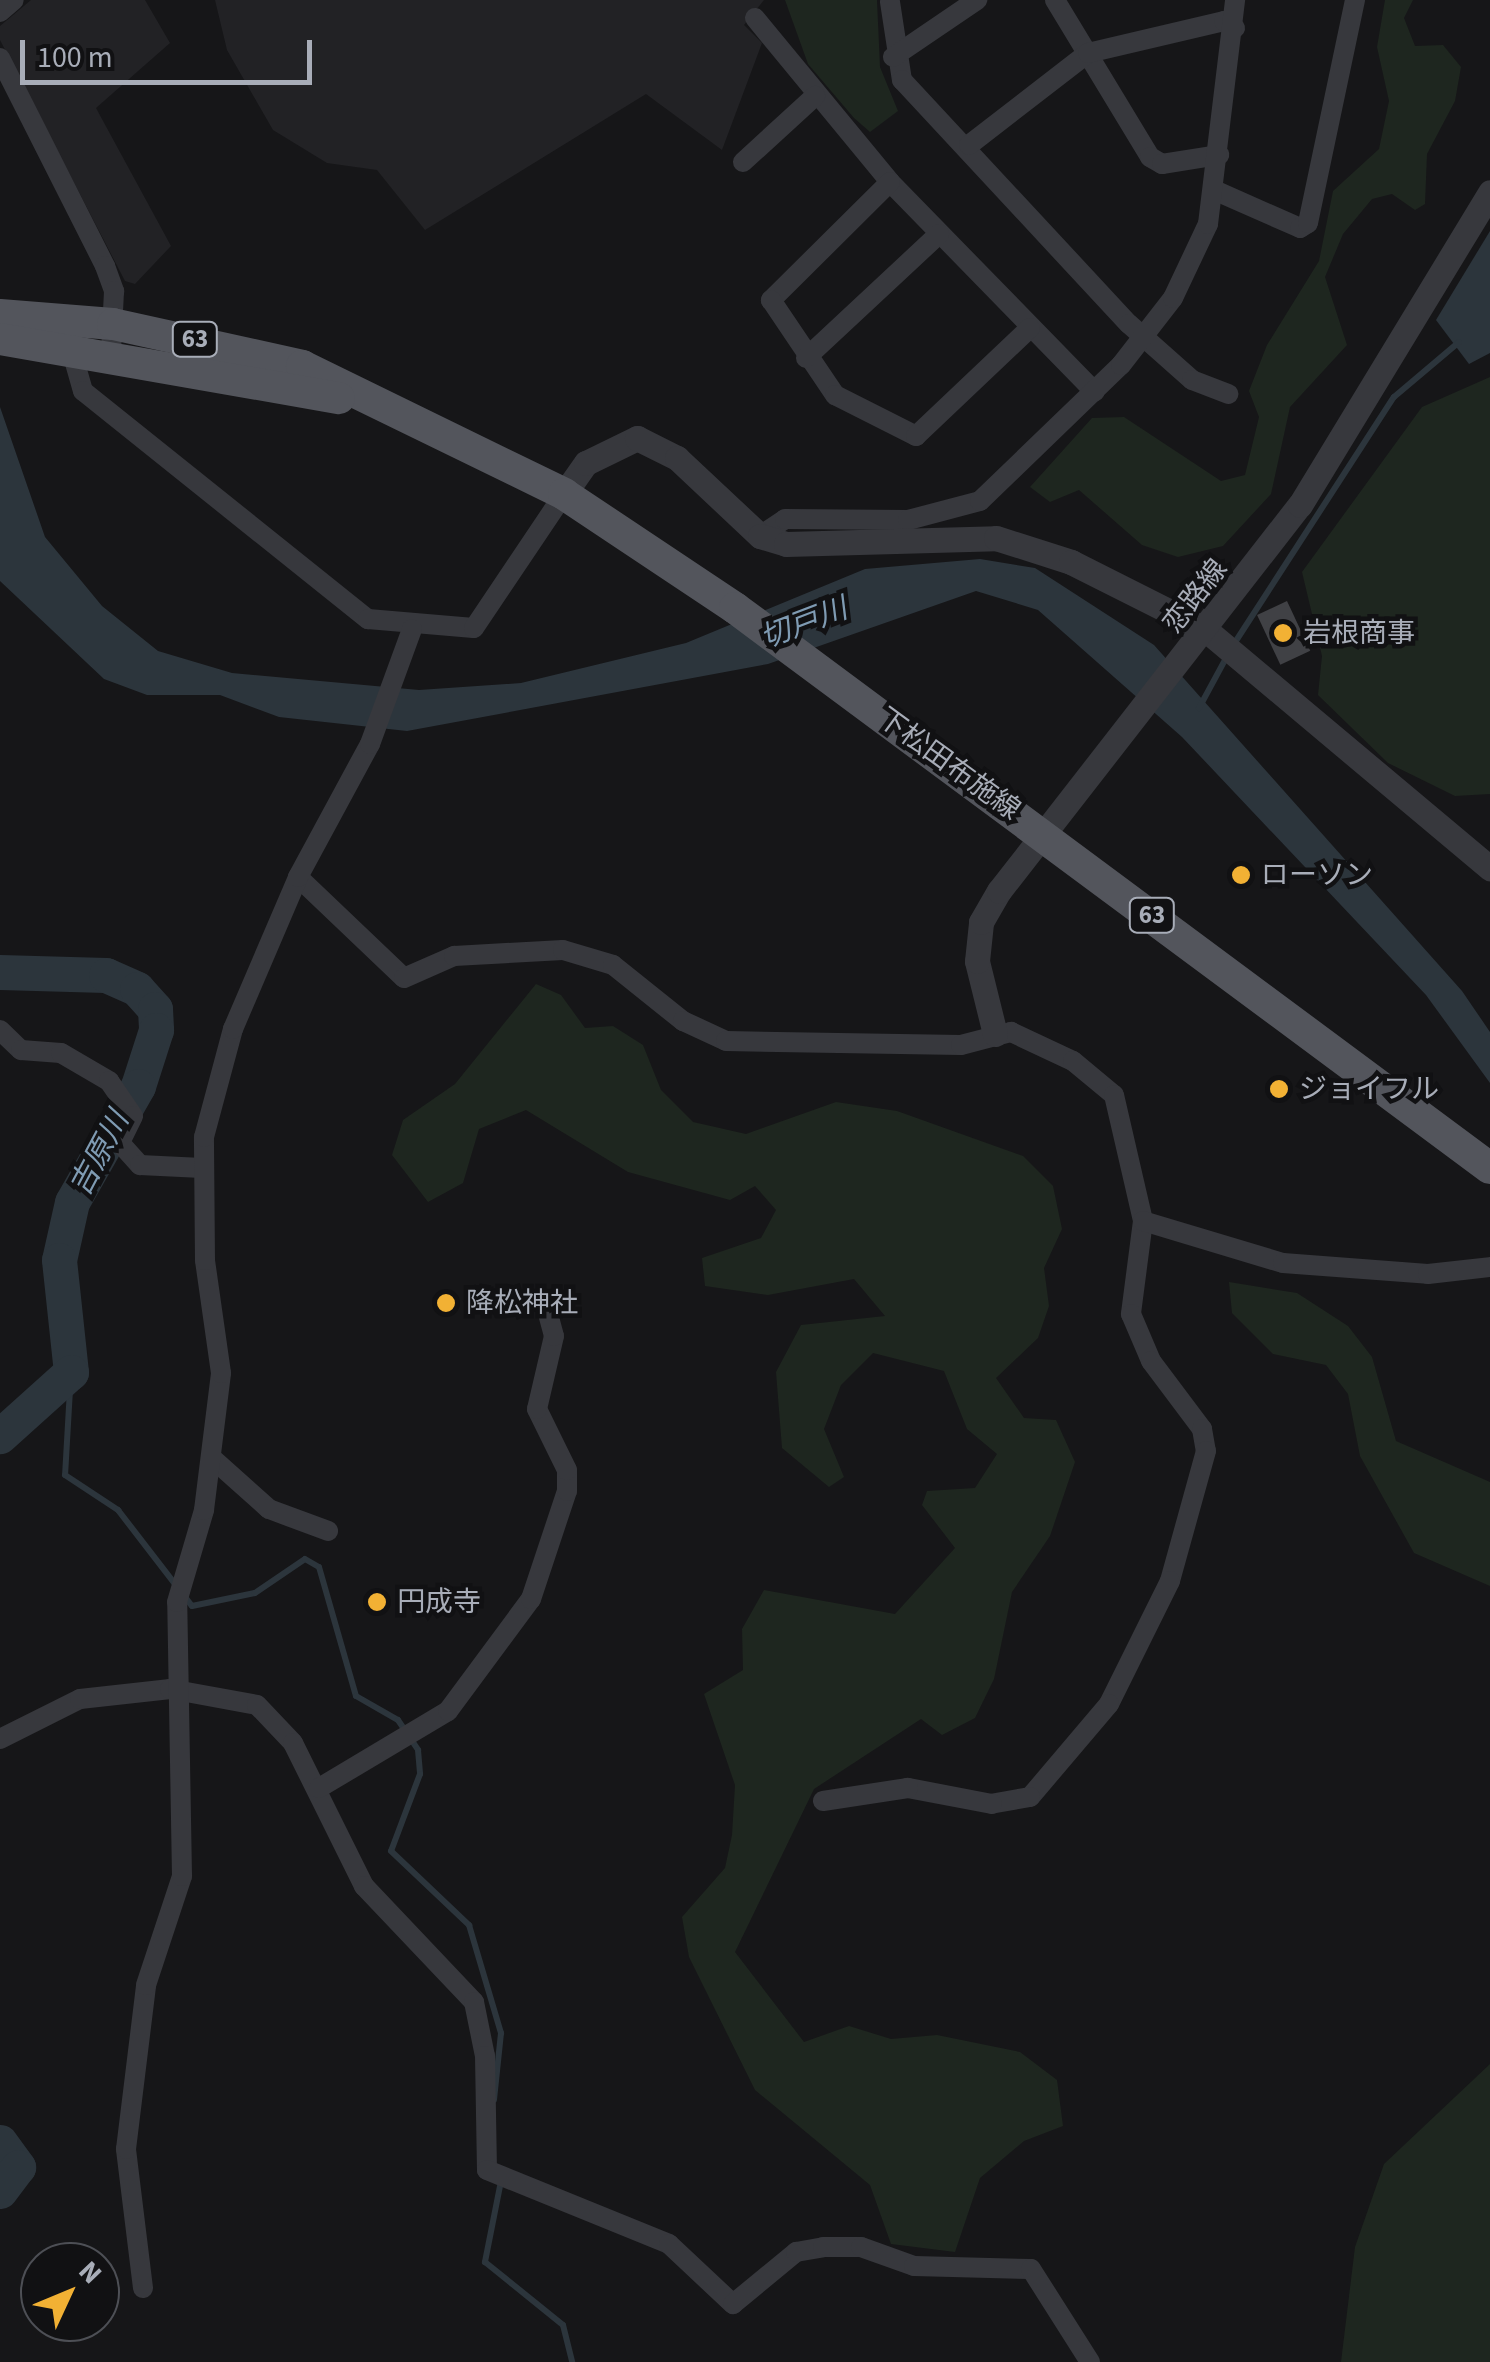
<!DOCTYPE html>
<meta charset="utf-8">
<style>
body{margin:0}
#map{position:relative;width:1490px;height:2362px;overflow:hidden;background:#161618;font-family:"Source Sans 3","Noto Sans JP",sans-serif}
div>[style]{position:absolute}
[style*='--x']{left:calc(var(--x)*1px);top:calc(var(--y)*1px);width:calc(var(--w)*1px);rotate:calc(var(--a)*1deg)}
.built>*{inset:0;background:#222225}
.green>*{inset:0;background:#1e261f}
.water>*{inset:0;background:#2c353c}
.stream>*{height:6px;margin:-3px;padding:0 3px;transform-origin:3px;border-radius:3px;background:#2c353c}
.river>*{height:35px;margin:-17.5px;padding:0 17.5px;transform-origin:17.5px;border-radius:17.5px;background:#2c353c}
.building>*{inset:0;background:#404145;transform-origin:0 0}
.minor>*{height:20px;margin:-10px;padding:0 10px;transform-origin:10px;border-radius:10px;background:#37383d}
.tertiary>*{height:25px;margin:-12.5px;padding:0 12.5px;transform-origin:12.5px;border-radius:12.5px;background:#37383d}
.primary>*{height:32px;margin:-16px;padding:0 16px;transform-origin:16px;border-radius:16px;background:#53555c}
.dots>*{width:28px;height:28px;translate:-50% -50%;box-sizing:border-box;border:5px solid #111113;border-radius:50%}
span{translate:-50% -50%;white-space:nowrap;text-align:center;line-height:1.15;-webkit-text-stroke:9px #111113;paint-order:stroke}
.shield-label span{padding:2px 8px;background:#111113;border:2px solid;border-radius:8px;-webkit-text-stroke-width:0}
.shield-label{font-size:25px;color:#a8adb8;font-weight:700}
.street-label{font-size:28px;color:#a8adb8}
.poi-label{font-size:28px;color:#a8adb8}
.left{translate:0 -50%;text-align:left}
.water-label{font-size:30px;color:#7f9bb3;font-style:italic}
.north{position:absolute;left:20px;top:2242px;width:100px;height:100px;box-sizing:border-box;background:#111113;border:2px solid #4d4f55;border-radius:50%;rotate:46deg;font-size:28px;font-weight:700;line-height:40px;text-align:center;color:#a8adb8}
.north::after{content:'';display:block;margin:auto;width:35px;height:45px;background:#f2b134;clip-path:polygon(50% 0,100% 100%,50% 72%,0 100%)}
.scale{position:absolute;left:20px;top:40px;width:292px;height:45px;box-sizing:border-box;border:5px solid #a8adb8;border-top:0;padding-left:12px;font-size:30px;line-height:35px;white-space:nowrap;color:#a8adb8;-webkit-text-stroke:8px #111113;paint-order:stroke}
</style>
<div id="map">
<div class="built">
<div style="clip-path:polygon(31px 0,145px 0,170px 43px,96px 108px,171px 246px,135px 284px,125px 281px,0 40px,0 26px)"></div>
<div style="clip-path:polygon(215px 0,764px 0,744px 25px,762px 43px,722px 150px,646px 94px,425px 230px,377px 170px,327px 163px,273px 130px,227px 50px)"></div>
</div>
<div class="green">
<div style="clip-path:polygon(785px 0,877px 0,880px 67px,898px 111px,870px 132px,854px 118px,808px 64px)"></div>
<div style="clip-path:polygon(1385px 0,1413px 0,1404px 18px,1415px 46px,1443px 45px,1461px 67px,1455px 101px,1427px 154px,1425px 204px,1415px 210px,1392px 194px,1372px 199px,1343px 234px,1325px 277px,1347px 345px,1290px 407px,1271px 494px,1223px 546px,1178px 557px,1142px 545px,1079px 490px,1050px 502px,1030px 487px,1092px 418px,1124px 417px,1221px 481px,1245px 475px,1259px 417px,1249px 391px,1267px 345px,1319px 261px,1333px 191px,1379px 149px,1389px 101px,1377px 47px)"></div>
<div style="clip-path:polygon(1490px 377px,1490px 794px,1455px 796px,1388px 763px,1318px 695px,1322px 656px,1302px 572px,1422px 407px)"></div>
<div style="clip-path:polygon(536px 984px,561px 995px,585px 1028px,613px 1026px,643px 1045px,661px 1090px,693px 1122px,746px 1134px,836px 1102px,897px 1111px,1023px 1156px,1053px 1186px,1062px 1229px,1044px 1268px,1049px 1306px,1038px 1338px,996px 1378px,1024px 1418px,1056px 1420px,1075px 1462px,1050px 1536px,1012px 1592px,994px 1679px,975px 1718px,942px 1735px,921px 1719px,814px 1789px,735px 1952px,804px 2042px,849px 2026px,891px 2039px,937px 2035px,1020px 2052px,1057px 2080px,1063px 2126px,1024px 2141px,980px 2178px,955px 2252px,891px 2244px,870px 2185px,755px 2090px,689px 1957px,682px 1917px,725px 1868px,732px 1835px,735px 1785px,704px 1694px,743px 1670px,742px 1629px,764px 1590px,895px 1614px,955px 1548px,922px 1505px,927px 1491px,975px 1488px,997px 1454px,967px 1429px,944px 1371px,873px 1353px,841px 1385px,824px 1429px,844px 1477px,829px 1487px,782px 1448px,776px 1372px,801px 1325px,885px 1316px,854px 1279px,768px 1295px,705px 1286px,702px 1258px,761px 1238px,776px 1210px,755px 1186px,730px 1200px,628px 1172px,526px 1110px,479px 1129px,463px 1183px,428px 1202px,392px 1155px,403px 1120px,455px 1084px)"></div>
<div style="clip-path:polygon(1229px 1282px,1297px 1293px,1348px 1326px,1372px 1357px,1396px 1441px,1490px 1482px,1490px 1586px,1414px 1553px,1360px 1456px,1348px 1394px,1326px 1365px,1273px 1354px,1232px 1313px)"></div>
<div style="clip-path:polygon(1490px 2064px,1490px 2362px,1341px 2362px,1355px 2247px,1384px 2164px)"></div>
</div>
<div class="water">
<div style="clip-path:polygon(1490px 231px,1490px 353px,1469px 364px,1436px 320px)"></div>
<div style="clip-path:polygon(0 407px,45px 537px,102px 606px,158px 651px,232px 673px,419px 690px,521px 683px,686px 643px,865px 569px,980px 559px,1035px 568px,1154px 645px,1462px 991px,1490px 1032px,1490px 1083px,1426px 995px,1182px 737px,1038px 610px,976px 591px,768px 664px,407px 731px,279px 717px,220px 695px,147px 695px,104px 679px,0 581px)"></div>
</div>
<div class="stream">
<div style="--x:1232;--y:647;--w:298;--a:-57.1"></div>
<div style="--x:1394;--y:397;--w:85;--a:-40.2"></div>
<div style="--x:1199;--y:708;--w:57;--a:-61.6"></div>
<div style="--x:71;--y:1372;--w:103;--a:93.3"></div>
<div style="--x:65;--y:1475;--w:64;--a:33.4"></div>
<div style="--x:118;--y:1510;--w:121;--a:52.4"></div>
<div style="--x:192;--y:1606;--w:64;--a:-11.7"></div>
<div style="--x:255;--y:1593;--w:60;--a:-34.2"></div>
<div style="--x:305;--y:1559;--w:16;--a:30"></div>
<div style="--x:319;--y:1567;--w:134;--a:74"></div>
<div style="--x:356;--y:1696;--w:48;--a:29.7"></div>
<div style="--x:398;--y:1720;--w:36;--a:56"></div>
<div style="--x:418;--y:1750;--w:24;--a:85"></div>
<div style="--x:420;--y:1774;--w:82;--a:110.6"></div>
<div style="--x:391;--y:1851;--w:108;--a:43.5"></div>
<div style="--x:469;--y:1925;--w:113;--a:73.5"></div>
<div style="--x:501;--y:2033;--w:67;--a:96"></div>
<div style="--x:501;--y:2181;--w:83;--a:101.2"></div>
<div style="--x:485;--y:2262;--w:100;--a:38.9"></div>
<div style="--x:563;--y:2325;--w:38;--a:76"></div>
</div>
<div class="river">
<div style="--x:0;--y:972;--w:106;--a:1.6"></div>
<div style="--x:106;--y:975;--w:34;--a:24"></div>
<div style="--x:137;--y:989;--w:27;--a:48"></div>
<div style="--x:155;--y:1009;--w:21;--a:87"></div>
<div style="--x:156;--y:1030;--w:59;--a:107.8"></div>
<div style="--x:138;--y:1086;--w:133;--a:119.6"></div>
<div style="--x:72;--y:1202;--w:59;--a:102.6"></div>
<div style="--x:59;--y:1260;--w:113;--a:83.9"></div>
<div style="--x:71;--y:1372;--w:96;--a:138"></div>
<div style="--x:0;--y:2142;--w:31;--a:54"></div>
<div style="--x:18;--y:2167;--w:30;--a:127"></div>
</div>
<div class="building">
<div style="left:1287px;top:601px;width:55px;height:33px;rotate:65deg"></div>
</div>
<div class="minor">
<div style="--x:1055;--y:0;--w:184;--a:58.8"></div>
<div style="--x:1150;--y:157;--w:14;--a:30"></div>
<div style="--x:1162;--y:164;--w:58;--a:-9"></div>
<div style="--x:890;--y:2;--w:79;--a:81.3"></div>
<div style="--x:902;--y:80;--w:333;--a:47.1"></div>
<div style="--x:1129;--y:324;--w:84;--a:41.6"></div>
<div style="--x:1192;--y:380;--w:39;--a:21"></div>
<div style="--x:0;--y:12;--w:18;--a:-41"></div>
<div style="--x:755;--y:18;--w:212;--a:50.5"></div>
<div style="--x:890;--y:182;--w:293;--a:45.7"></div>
<div style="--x:893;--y:57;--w:102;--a:-34.2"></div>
<div style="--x:0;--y:58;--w:233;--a:63.2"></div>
<div style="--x:105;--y:266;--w:27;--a:70"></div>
<div style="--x:114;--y:291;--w:61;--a:92.8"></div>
<div style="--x:969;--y:145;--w:150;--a:-37.7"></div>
<div style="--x:1088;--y:53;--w:140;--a:-13.2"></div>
<div style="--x:1224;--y:21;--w:13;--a:32"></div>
<div style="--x:743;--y:162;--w:98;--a:-42.5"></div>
<div style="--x:890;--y:182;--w:168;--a:135.2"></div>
<div style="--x:771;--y:300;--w:115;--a:56"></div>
<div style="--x:835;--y:395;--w:91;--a:26.8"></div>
<div style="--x:916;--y:436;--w:157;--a:-43.5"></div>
<div style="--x:1214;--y:190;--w:94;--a:23.8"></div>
<div style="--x:1300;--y:228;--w:9;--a:-32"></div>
<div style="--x:1308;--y:223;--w:228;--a:-78.1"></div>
<div style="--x:69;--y:342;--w:51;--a:74.1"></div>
<div style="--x:83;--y:391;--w:365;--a:38.7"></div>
<div style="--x:368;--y:619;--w:106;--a:4.9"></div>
<div style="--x:474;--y:628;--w:161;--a:-56.1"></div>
<div style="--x:806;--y:358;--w:182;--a:-43"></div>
<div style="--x:760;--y:536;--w:30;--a:-34"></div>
<div style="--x:785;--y:519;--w:123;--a:0.5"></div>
<div style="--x:908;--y:520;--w:74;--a:-14.8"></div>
<div style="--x:980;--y:501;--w:196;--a:-44"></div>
<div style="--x:1121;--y:365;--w:85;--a:-52.2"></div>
<div style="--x:1173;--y:298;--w:82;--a:-64.7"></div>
<div style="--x:1208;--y:224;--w:226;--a:-83.1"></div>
<div style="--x:298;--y:877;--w:146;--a:43.6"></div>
<div style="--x:404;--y:978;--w:55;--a:-23.7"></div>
<div style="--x:454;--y:956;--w:109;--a:-3.2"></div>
<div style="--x:563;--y:950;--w:52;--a:16.7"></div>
<div style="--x:613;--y:965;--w:90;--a:38.7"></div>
<div style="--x:683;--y:1021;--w:47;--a:24.9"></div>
<div style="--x:726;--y:1041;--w:235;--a:1"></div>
<div style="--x:961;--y:1045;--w:52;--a:-14.6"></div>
<div style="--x:1011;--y:1032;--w:68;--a:25.1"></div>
<div style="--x:1073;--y:1061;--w:53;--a:39.7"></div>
<div style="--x:1114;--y:1095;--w:129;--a:77"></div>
<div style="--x:1143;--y:1221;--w:94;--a:97.4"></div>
<div style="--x:1131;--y:1314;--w:51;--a:66.9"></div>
<div style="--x:1151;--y:1361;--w:85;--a:53.1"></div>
<div style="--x:1202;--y:1429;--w:22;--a:80"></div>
<div style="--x:1206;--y:1451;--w:135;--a:105.5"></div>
<div style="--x:1170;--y:1581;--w:137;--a:116.4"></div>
<div style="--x:1109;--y:1704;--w:122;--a:130.3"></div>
<div style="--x:1030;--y:1797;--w:39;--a:170"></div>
<div style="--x:992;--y:1804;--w:86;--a:-169.2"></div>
<div style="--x:908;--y:1788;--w:86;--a:171.3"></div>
<div style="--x:0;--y:1030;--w:29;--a:44"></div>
<div style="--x:21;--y:1050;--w:40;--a:4.3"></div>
<div style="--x:61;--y:1053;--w:56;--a:30.3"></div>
<div style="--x:109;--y:1081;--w:42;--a:55.6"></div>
<div style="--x:133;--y:1116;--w:30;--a:116"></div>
<div style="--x:120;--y:1143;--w:30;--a:48"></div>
<div style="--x:140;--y:1165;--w:62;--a:2.8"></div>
<div style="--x:1143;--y:1221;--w:146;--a:16.7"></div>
<div style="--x:1283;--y:1263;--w:145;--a:4.3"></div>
<div style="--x:1428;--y:1274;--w:62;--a:-6.4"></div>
<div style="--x:213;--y:1459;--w:75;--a:41.8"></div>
<div style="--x:269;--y:1509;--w:63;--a:20.4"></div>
<div style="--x:0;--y:1739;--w:89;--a:-26.6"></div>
<div style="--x:80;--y:1699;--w:91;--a:-6.3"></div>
<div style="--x:170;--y:1689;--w:88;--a:10.4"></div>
<div style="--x:257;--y:1705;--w:52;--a:46.5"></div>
<div style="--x:293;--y:1743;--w:160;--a:63.6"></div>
<div style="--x:364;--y:1886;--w:160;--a:46.5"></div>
<div style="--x:474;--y:2002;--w:55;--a:78.5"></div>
<div style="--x:485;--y:2056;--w:114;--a:89"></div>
<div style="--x:487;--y:2170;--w:196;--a:22.1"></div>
<div style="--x:669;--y:2244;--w:88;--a:43.2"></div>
<div style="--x:733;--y:2304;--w:82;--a:-39.5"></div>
<div style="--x:796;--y:2252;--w:27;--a:-10"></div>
<div style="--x:823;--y:2247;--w:38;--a:0"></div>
<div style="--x:861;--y:2247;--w:56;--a:19.7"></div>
<div style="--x:914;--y:2266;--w:117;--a:1.5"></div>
<div style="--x:1031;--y:2269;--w:110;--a:57.6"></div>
<div style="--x:319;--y:1788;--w:150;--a:-30.8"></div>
<div style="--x:448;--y:1711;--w:139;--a:-53.5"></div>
<div style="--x:531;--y:1599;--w:114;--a:-71.6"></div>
<div style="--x:567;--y:1491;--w:21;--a:-90"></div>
<div style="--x:567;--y:1470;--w:68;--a:-116.2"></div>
<div style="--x:537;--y:1409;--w:75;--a:-76.9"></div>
<div style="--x:554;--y:1336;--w:38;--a:-105"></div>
<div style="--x:143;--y:2288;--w:140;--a:-97"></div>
<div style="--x:126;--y:2149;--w:165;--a:-83"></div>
<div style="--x:146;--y:1985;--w:115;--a:-71.7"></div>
<div style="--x:182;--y:1876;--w:274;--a:-91"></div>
<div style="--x:177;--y:1602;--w:96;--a:-73.6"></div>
<div style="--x:204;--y:1510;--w:138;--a:-82.9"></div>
<div style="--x:221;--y:1373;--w:114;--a:-98.1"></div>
<div style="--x:205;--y:1260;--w:123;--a:-90.5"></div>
<div style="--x:204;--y:1137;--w:112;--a:-75"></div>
<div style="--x:233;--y:1029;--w:165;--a:-66.8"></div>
<div style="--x:298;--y:877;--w:151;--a:-61.6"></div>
<div style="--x:370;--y:744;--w:122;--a:-69.9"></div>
</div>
<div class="tertiary">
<div style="--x:564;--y:494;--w:38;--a:-55"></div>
<div style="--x:586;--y:463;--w:57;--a:-26.1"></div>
<div style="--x:637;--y:438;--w:45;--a:26.6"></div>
<div style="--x:677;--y:458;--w:114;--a:43.2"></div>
<div style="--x:760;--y:536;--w:27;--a:17"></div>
<div style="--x:786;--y:544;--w:210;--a:-1.6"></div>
<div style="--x:996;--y:538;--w:79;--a:17.7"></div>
<div style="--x:1071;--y:562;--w:151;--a:26.7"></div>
<div style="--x:1206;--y:630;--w:371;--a:40"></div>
<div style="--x:995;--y:1034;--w:75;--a:-103.9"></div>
<div style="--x:977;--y:961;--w:39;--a:-84"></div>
<div style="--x:981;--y:922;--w:36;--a:-60"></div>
<div style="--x:999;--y:891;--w:489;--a:-52.1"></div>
<div style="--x:1300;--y:505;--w:366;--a:-58.7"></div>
</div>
<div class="primary">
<div style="--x:0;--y:315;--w:113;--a:4.6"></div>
<div style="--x:113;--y:324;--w:194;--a:12.5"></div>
<div style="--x:302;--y:366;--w:292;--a:26"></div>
<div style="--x:564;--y:494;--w:206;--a:33.7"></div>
<div style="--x:735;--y:608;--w:940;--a:36.57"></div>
<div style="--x:0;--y:339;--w:344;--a:9.9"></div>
</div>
<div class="dots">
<div style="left:1283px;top:633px;background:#f2b134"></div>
<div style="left:1241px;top:875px;background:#f2b134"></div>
<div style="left:1279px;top:1089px;background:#f2b134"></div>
<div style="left:446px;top:1303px;background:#f2b134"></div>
<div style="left:377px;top:1602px;background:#f2b134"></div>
</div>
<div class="shield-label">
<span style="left:195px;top:339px">63</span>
<span style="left:1152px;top:915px">63</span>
</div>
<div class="street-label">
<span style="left:1195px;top:596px;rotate:-52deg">恋路線</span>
<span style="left:949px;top:764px;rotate:36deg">下松田布施線</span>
</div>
<div class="poi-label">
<span class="left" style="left:1303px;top:633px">岩根商事</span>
<span class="left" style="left:1261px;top:875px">ローソン</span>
<span class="left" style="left:1299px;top:1089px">ジョイフル</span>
<span class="left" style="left:466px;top:1303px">降松神社</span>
<span class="left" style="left:397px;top:1602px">円成寺</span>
</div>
<div class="water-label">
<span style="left:804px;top:624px;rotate:-21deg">切戸川</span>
<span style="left:100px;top:1154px;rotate:-62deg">吉原川</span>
</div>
<div class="north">N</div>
<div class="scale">100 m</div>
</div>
